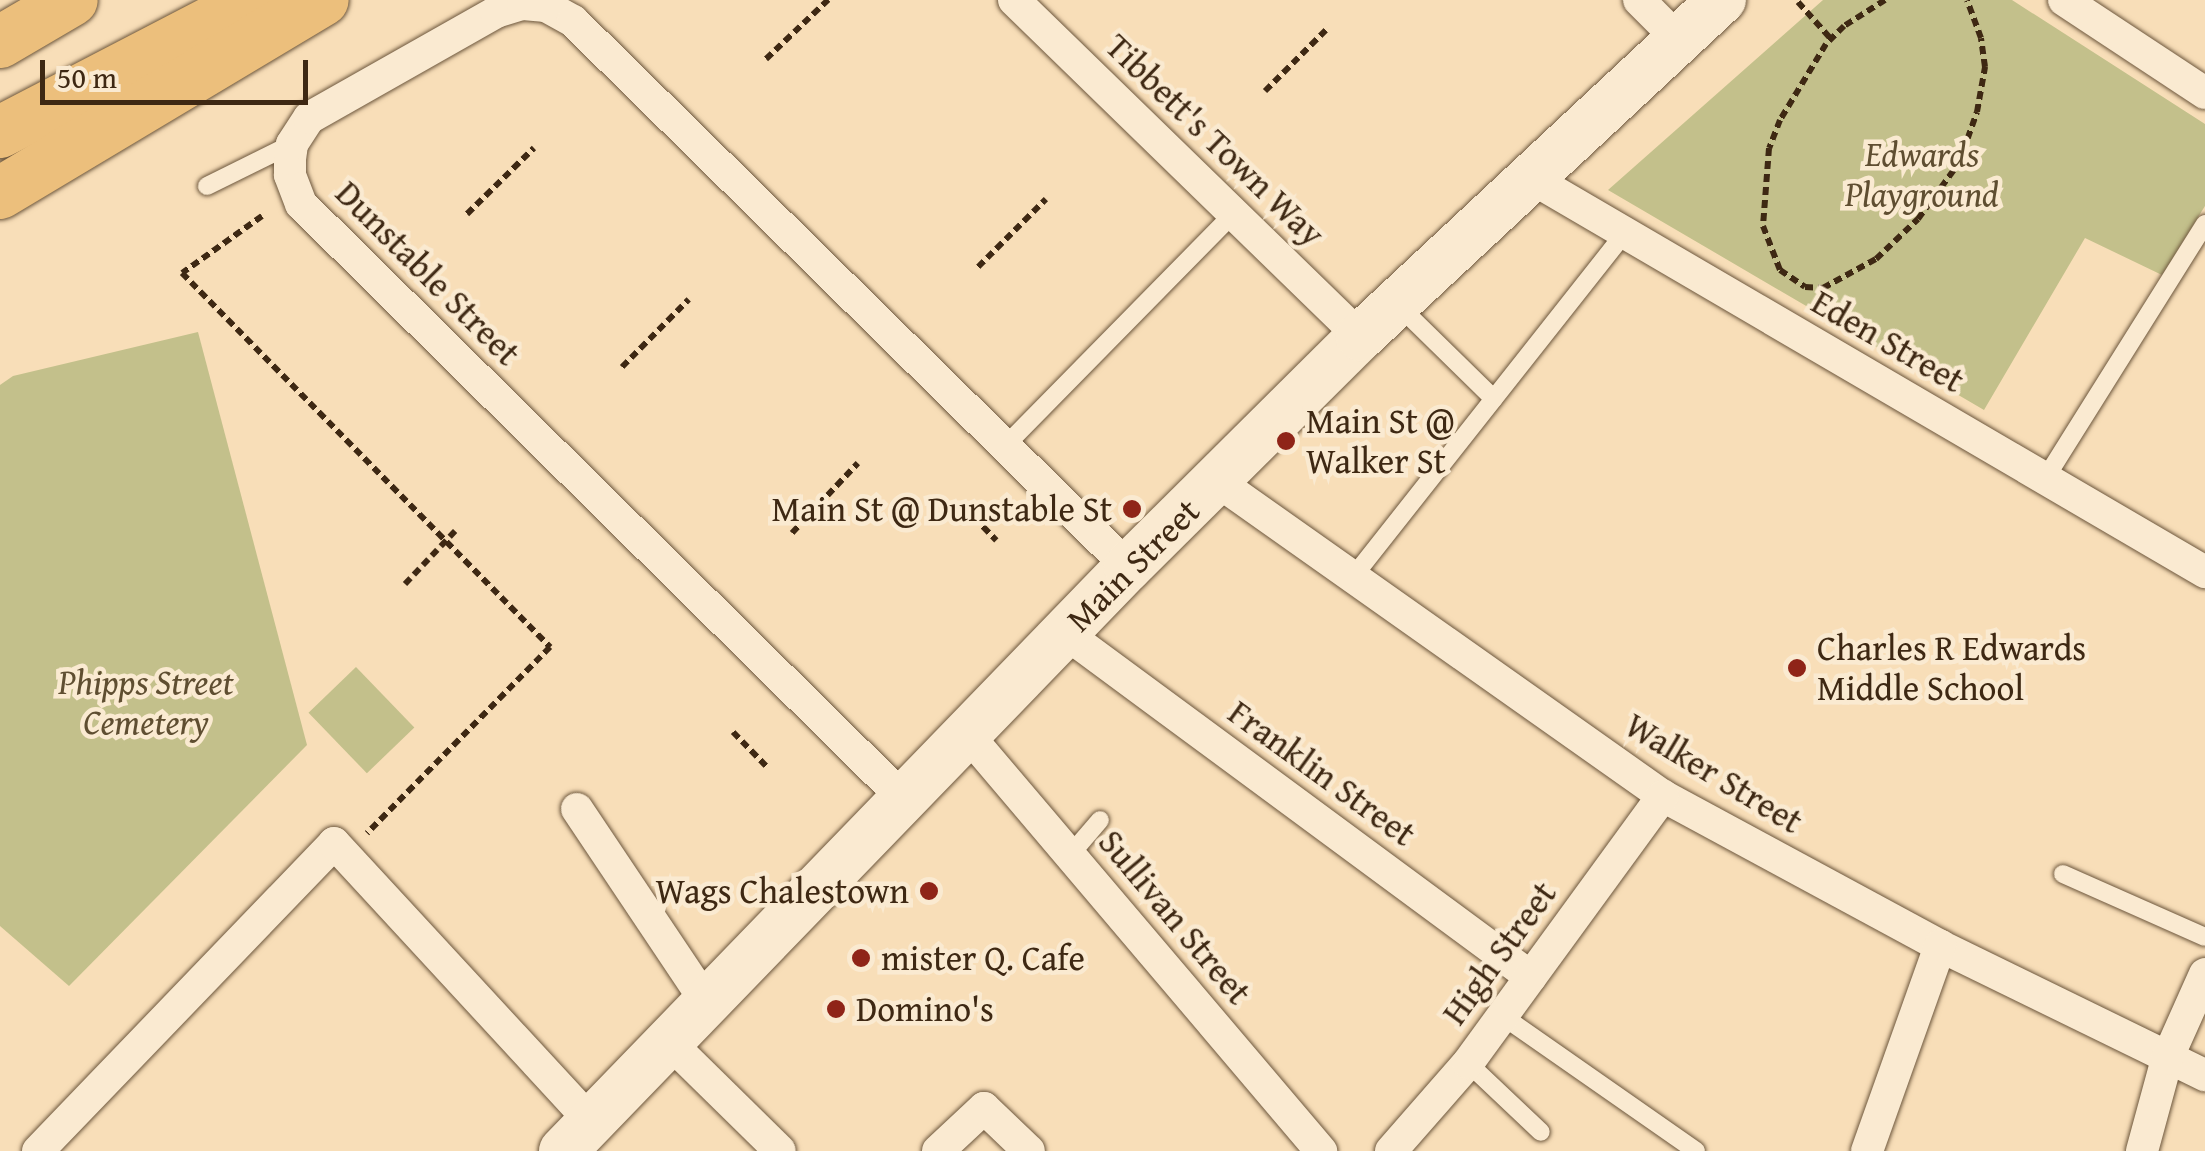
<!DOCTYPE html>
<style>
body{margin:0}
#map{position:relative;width:2205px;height:1151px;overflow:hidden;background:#f8deb8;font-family:"Gentium Book Plus",serif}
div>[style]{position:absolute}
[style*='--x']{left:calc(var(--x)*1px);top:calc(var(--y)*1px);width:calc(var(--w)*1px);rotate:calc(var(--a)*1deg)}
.green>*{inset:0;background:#c3c08b;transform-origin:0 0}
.path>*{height:6px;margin-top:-3px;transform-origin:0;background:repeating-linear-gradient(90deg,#3e2813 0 8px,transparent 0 13px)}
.roads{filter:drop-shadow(0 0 2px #6c563c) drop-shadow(0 0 2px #6c563c)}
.lane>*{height:18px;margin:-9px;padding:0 9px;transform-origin:9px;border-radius:9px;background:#faead1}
.street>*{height:32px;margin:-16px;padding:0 16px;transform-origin:16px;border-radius:16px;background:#faead1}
.secondary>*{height:48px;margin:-24px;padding:0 24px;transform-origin:24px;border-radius:24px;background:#faead1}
.primary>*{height:52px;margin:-26px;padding:0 26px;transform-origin:26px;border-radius:26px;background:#ecbf7c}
.path-bridge>*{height:6px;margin-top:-3px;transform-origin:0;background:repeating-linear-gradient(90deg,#3e2813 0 8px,transparent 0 13px)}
.dots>*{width:28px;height:28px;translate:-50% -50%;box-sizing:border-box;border:5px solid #faead1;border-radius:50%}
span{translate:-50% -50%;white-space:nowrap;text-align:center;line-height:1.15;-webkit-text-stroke:9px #faead1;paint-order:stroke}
.street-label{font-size:35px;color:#3e2813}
.park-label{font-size:35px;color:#5f4e31;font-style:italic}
.poi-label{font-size:35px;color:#3e2813}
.left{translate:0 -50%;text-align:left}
.right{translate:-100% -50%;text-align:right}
.scale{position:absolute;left:40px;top:60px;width:268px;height:45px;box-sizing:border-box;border:5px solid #3e2813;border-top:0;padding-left:12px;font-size:30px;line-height:35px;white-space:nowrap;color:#3e2813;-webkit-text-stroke:8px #faead1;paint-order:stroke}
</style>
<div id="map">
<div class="green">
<div style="clip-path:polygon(1823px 0,2012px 0,2205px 124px,2205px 206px,2162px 275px,2085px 238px,1984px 410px,1608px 190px)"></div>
<div style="clip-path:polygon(198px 332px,307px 745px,69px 986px,0 926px,0 385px,13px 376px)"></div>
<div style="left:356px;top:667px;width:84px;height:66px;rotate:46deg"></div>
</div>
<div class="path">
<div style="--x:1885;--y:0;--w:49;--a:147.6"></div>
<div style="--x:1844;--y:26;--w:25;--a:135"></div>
<div style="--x:1826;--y:44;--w:89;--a:121.2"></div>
<div style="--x:1780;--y:120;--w:30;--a:111"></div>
<div style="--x:1769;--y:148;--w:78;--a:94.4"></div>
<div style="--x:1763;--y:226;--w:47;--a:68.9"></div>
<div style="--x:1780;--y:270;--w:30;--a:34"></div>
<div style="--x:1805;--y:287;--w:18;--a:3"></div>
<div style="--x:1823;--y:288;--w:60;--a:-28.7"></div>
<div style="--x:1876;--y:259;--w:58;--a:-43.6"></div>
<div style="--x:1918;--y:219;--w:69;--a:-53.8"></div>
<div style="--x:1959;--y:163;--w:54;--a:-70.6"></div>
<div style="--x:1977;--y:112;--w:46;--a:-79.9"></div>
<div style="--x:1985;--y:67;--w:29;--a:-98"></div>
<div style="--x:1981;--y:38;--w:40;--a:-110.2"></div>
<div style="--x:1798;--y:2;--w:50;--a:48.3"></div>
<div style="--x:766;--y:59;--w:86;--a:-43.6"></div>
<div style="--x:1265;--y:91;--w:86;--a:-45"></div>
<div style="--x:467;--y:214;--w:94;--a:-44.6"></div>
<div style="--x:262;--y:216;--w:98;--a:144.5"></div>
<div style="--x:182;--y:273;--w:525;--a:45.46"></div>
<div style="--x:550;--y:647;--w:261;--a:134.5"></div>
<div style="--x:978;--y:267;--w:96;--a:-45"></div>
<div style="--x:622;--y:367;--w:95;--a:-45.4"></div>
<div style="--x:965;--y:508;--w:45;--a:45.9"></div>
<div style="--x:792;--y:533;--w:96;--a:-46.7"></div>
<div style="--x:733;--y:732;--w:50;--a:45.8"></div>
</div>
<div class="roads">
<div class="lane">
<div style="--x:207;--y:186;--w:95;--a:-26.3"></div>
<div style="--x:1398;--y:305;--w:134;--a:44.4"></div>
<div style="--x:1005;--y:446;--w:325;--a:-45.5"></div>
<div style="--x:2045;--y:479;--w:301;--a:-57.9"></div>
<div style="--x:1353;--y:577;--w:439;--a:-51.7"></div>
<div style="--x:1070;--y:855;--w:46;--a:-49.4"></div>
<div style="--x:2063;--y:874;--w:155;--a:23.9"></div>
<div style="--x:1504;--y:1017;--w:234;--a:34.9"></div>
<div style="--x:1468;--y:1063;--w:100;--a:43.4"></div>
</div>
<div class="street">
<div style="--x:1014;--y:0;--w:483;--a:44.2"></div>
<div style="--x:1639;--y:0;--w:55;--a:45"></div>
<div style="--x:2064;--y:0;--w:169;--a:33.4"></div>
<div style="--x:1531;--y:178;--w:781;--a:30.31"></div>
<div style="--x:1217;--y:481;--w:546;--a:35.23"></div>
<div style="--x:1663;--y:796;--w:315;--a:28.4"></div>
<div style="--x:1940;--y:946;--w:295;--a:26"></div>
<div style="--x:1065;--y:633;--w:579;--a:36.43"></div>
<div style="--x:968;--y:735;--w:546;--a:49.68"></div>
<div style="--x:904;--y:799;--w:847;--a:-135.38"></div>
<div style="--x:301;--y:204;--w:31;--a:-111"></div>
<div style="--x:290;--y:175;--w:16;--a:-90"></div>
<div style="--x:290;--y:159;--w:15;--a:-82"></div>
<div style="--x:292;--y:144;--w:31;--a:-57"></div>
<div style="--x:309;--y:118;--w:215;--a:-29.5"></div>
<div style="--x:496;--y:12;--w:28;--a:-17"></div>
<div style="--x:523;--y:4;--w:23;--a:5"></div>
<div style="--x:546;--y:6;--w:31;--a:29"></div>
<div style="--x:573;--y:21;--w:779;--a:44.53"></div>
<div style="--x:577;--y:809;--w:230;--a:56.2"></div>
<div style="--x:667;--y:1040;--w:158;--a:44.5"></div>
<div style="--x:38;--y:1151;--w:427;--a:-46.1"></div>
<div style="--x:334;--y:843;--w:376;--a:47.3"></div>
<div style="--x:938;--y:1151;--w:63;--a:-43.1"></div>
<div style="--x:984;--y:1108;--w:62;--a:43.7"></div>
<div style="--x:1391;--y:1151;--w:117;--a:-48.8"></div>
<div style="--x:1468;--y:1063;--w:331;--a:-53.9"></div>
<div style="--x:1867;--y:1151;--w:218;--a:-70.4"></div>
<div style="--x:2142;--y:1151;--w:95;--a:-74.8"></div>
<div style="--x:2167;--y:1059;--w:93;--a:-65.9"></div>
</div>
<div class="secondary">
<div style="--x:563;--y:1151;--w:813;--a:-45.95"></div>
<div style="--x:1128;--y:567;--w:327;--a:-44.8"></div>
<div style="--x:1360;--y:337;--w:495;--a:-43"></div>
</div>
<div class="primary">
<div style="--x:0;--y:42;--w:83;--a:-30.3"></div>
<div style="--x:0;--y:132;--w:287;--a:-27.4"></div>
<div style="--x:0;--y:193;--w:376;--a:-30.9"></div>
</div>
</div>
<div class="path-bridge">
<div style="--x:405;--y:584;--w:76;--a:-46.6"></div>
</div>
<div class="dots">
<div style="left:1286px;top:441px;background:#8f2418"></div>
<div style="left:1132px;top:509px;background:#8f2418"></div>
<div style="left:1797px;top:668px;background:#8f2418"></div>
<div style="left:929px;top:891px;background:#8f2418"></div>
<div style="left:861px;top:958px;background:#8f2418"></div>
<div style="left:836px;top:1009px;background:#8f2418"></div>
</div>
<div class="street-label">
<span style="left:1215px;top:140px;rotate:44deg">Tibbett's Town Way</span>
<span style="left:428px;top:273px;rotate:45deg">Dunstable Street</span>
<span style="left:1888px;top:341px;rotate:30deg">Eden Street</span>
<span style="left:1133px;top:565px;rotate:-45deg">Main Street</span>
<span style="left:1322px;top:773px;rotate:36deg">Franklin Street</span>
<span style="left:1714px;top:773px;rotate:31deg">Walker Street</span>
<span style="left:1175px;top:917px;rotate:50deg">Sullivan Street</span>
<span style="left:1499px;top:953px;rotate:-54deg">High Street</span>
</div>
<div class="park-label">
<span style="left:1922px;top:174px">Edwards<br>Playground</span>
<span style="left:146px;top:702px">Phipps Street<br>Cemetery</span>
</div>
<div class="poi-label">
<span class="left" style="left:1306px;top:441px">Main St @<br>Walker St</span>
<span class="right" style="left:1112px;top:509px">Main St @ Dunstable St</span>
<span class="left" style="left:1817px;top:668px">Charles R Edwards<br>Middle School</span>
<span class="right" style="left:909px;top:891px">Wags Chalestown</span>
<span class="left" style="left:881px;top:958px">mister Q. Cafe</span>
<span class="left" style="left:856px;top:1009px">Domino's</span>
</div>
<div class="scale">50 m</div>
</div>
